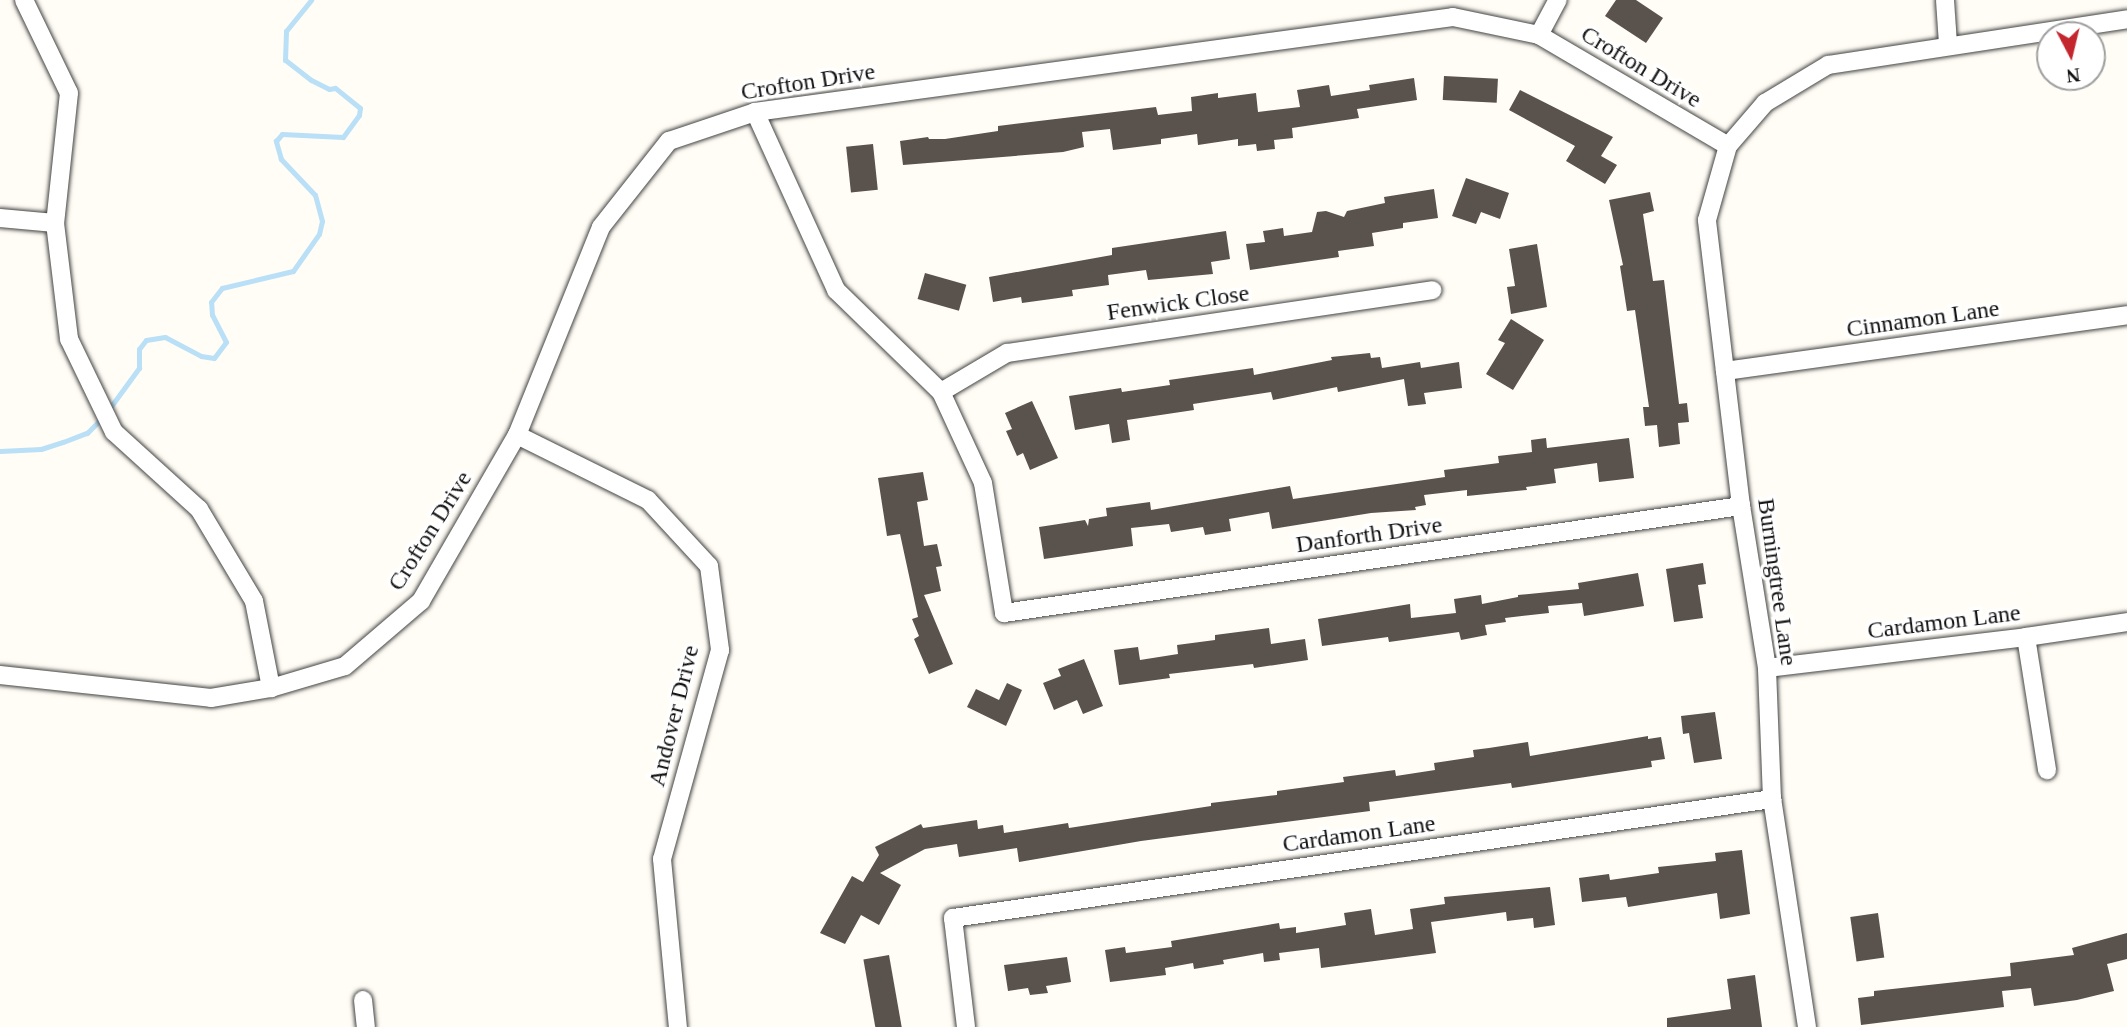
<!DOCTYPE html>
<style>
body{margin:0}
#map{position:relative;width:2127px;height:1027px;overflow:hidden;background:#fffdf5;font-family:Georgia,serif}
div>[style]{position:absolute}
[style*='--x']{left:calc(var(--x)*1px);top:calc(var(--y)*1px);width:calc(var(--w)*1px);rotate:calc(var(--a)*1deg)}
.stream>*{height:5px;margin:-2.5px;padding:0 2.5px;transform-origin:2.5px;border-radius:2.5px;background:#b9e0f7}
.building>*{inset:0;background:#5a524d;transform-origin:0 0}
.roads{filter:drop-shadow(0 0 2px #444) drop-shadow(0 0 2px #444)}
.street>*{height:18px;margin:-9px;padding:0 9px;transform-origin:9px;border-radius:9px;background:#fff}
span{translate:-50% -50%;white-space:nowrap;text-align:center;line-height:1.15;-webkit-text-stroke:7px #fff;paint-order:stroke}
.street-label{font-size:24px;color:#111}
.north{position:absolute;left:2036px;top:21px;width:70px;height:70px;box-sizing:border-box;background:#fff;border:2px solid #a0a0a0;border-radius:50%;rotate:173deg;font-size:19px;font-weight:700;line-height:28px;text-align:center;color:#111}
.north::after{content:'';display:block;margin:auto;width:24px;height:32px;background:#c4262e;clip-path:polygon(50% 0,100% 100%,50% 72%,0 100%)}
</style>
<div id="map">
<div class="stream">
<div style="--x:109;--y:409;--w:51;--a:-53.8"></div>
<div style="--x:139;--y:368;--w:19;--a:-90"></div>
<div style="--x:139;--y:349;--w:11;--a:-52"></div>
<div style="--x:146;--y:340;--w:19;--a:-9"></div>
<div style="--x:165;--y:337;--w:41;--a:27.8"></div>
<div style="--x:201;--y:356;--w:13;--a:9"></div>
<div style="--x:214;--y:358;--w:20;--a:-53"></div>
<div style="--x:226;--y:342;--w:30;--a:-117"></div>
<div style="--x:212;--y:315;--w:13;--a:-94"></div>
<div style="--x:211;--y:302;--w:18;--a:-52"></div>
<div style="--x:222;--y:288;--w:73;--a:-13.5"></div>
<div style="--x:293;--y:271;--w:45;--a:-54.9"></div>
<div style="--x:319;--y:234;--w:13;--a:-77"></div>
<div style="--x:322;--y:221;--w:27;--a:-105"></div>
<div style="--x:315;--y:195;--w:50;--a:-133.4"></div>
<div style="--x:281;--y:159;--w:19;--a:-106"></div>
<div style="--x:276;--y:141;--w:9;--a:-49"></div>
<div style="--x:282;--y:134;--w:61;--a:2.8"></div>
<div style="--x:343;--y:137;--w:27;--a:-54"></div>
<div style="--x:359;--y:115;--w:7;--a:-82"></div>
<div style="--x:360;--y:108;--w:32;--a:-141"></div>
<div style="--x:335;--y:88;--w:6;--a:171"></div>
<div style="--x:329;--y:89;--w:20;--a:-153"></div>
<div style="--x:311;--y:80;--w:33;--a:-142"></div>
<div style="--x:285;--y:60;--w:29;--a:-88"></div>
<div style="--x:286;--y:31;--w:40;--a:-51"></div>
<div style="--x:0;--y:451;--w:41;--a:-2.8"></div>
<div style="--x:41;--y:449;--w:23;--a:-18"></div>
<div style="--x:63;--y:442;--w:26;--a:-21"></div>
<div style="--x:87;--y:433;--w:23;--a:-45"></div>
</div>
<div class="building">
<div style="clip-path:polygon(1616px 0,1636px 0,1663px 18px,1646px 43px,1605px 16px)"></div>
<div style="left:1444px;top:76px;width:54px;height:24px;rotate:3deg"></div>
<div style="clip-path:polygon(1414px 78px,1417px 100px,1357px 109px,1359px 118px,1292px 128px,1293px 138px,1274px 140px,1275px 149px,1257px 151px,1256px 144px,1238px 146px,1238px 139px,1198px 145px,1197px 134px,1161px 139px,1161px 144px,1113px 150px,1110px 129px,1082px 132px,1084px 147px,1063px 152px,903px 165px,900px 141px,928px 137px,929px 139px,945px 139px,998px 131px,998px 126px,1156px 107px,1158px 115px,1192px 111px,1191px 97px,1218px 93px,1218px 98px,1256px 93px,1258px 112px,1300px 107px,1297px 90px,1329px 85px,1331px 96px,1370px 90px,1369px 85px)"></div>
<div style="clip-path:polygon(1520px 90px,1613px 137px,1601px 156px,1617px 165px,1605px 184px,1566px 161px,1575px 146px,1509px 110px)"></div>
<div style="left:873px;top:144px;width:46px;height:27px;rotate:84deg"></div>
<div style="clip-path:polygon(1466px 178px,1509px 193px,1500px 219px,1481px 212px,1476px 224px,1452px 216px)"></div>
<div style="clip-path:polygon(1434px 189px,1438px 218px,1403px 223px,1403px 228px,1372px 233px,1374px 246px,1338px 251px,1339px 257px,1250px 270px,1246px 244px,1265px 242px,1263px 231px,1283px 228px,1284px 236px,1312px 232px,1317px 212px,1326px 211px,1344px 217px,1347px 211px,1385px 203px,1384px 197px)"></div>
<div style="clip-path:polygon(1650px 192px,1654px 211px,1643px 214px,1653px 281px,1664px 280px,1679px 404px,1687px 403px,1689px 422px,1678px 423px,1680px 444px,1659px 447px,1657px 425px,1645px 426px,1643px 407px,1649px 407px,1635px 310px,1627px 311px,1620px 266px,1623px 265px,1609px 200px)"></div>
<div style="clip-path:polygon(1226px 231px,1230px 259px,1211px 262px,1213px 274px,1148px 280px,1146px 270px,1108px 275px,1109px 285px,1072px 290px,1073px 296px,1022px 303px,1021px 297px,993px 302px,989px 277px,1112px 255px,1112px 248px)"></div>
<div style="clip-path:polygon(1537px 244px,1547px 307px,1511px 314px,1507px 287px,1515px 286px,1509px 249px)"></div>
<div style="left:925px;top:273px;width:43px;height:27px;rotate:16deg"></div>
<div style="clip-path:polygon(1511px 319px,1544px 340px,1513px 390px,1486px 374px,1505px 343px,1498px 340px)"></div>
<div style="clip-path:polygon(1370px 353px,1371px 358px,1380px 357px,1382px 368px,1420px 362px,1421px 368px,1459px 362px,1462px 388px,1424px 393px,1426px 404px,1408px 406px,1404px 379px,1338px 392px,1337px 387px,1273px 400px,1271px 392px,1193px 404px,1194px 410px,1127px 420px,1130px 440px,1112px 443px,1109px 424px,1075px 430px,1069px 396px,1121px 388px,1122px 392px,1170px 385px,1169px 380px,1253px 368px,1254px 375px,1332px 360px,1331px 357px)"></div>
<div style="clip-path:polygon(1032px 401px,1058px 458px,1030px 470px,1023px 453px,1017px 456px,1006px 431px,1012px 429px,1005px 413px)"></div>
<div style="clip-path:polygon(1546px 438px,1547px 448px,1629px 438px,1634px 478px,1599px 482px,1597px 463px,1554px 469px,1556px 483px,1526px 487px,1527px 490px,1467px 496px,1467px 490px,1424px 495px,1426px 505px,1415px 507px,1416px 510px,1371px 513px,1272px 529px,1269px 512px,1229px 519px,1231px 531px,1205px 535px,1203px 527px,1171px 532px,1169px 524px,1131px 528px,1133px 546px,1044px 559px,1039px 527px,1085px 520px,1088px 526px,1089px 519px,1107px 516px,1106px 508px,1150px 502px,1151px 510px,1290px 486px,1293px 499px,1445px 477px,1444px 470px,1499px 463px,1498px 456px,1532px 452px,1531px 440px)"></div>
<div style="clip-path:polygon(923px 472px,928px 500px,917px 502px,924px 546px,937px 544px,942px 566px,936px 567px,941px 591px,924px 595px,953px 664px,929px 674px,914px 639px,919px 636px,912px 619px,918px 617px,900px 534px,887px 536px,878px 478px)"></div>
<div style="clip-path:polygon(1703px 563px,1706px 584px,1698px 585px,1703px 618px,1674px 622px,1666px 569px)"></div>
<div style="clip-path:polygon(1638px 573px,1644px 606px,1584px 616px,1582px 603px,1548px 606px,1549px 613px,1505px 618px,1506px 622px,1485px 625px,1487px 635px,1461px 640px,1459px 632px,1389px 642px,1388px 637px,1322px 646px,1318px 619px,1410px 604px,1411px 618px,1456px 613px,1454px 599px,1481px 595px,1482px 604px,1518px 597px,1518px 595px,1579px 589px,1578px 583px)"></div>
<div style="clip-path:polygon(1269px 628px,1271px 644px,1305px 639px,1308px 660px,1254px 668px,1253px 664px,1169px 674px,1170px 678px,1119px 685px,1114px 650px,1138px 647px,1140px 660px,1178px 654px,1177px 645px,1215px 640px,1215px 635px)"></div>
<div style="clip-path:polygon(1084px 659px,1103px 706px,1083px 714px,1077px 700px,1054px 710px,1043px 683px,1061px 676px,1058px 669px)"></div>
<div style="clip-path:polygon(1007px 683px,1022px 690px,1006px 726px,967px 707px,976px 689px,999px 700px)"></div>
<div style="clip-path:polygon(1715px 712px,1722px 759px,1694px 763px,1689px 733px,1683px 734px,1681px 716px)"></div>
<div style="clip-path:polygon(1648px 736px,1648px 739px,1661px 737px,1665px 759px,1651px 761px,1652px 767px,1512px 788px,1511px 783px,1369px 802px,1370px 811px,1141px 841px,1019px 862px,1017px 848px,959px 857px,957px 844px,925px 849px,880px 873px,901px 885px,879px 925px,861px 915px,845px 944px,820px 933px,852px 876px,863px 882px,879px 855px,875px 847px,921px 824px,923px 828px,977px 820px,978px 829px,1003px 825px,1004px 833px,1068px 823px,1069px 828px,1211px 806px,1211px 803px,1277px 795px,1277px 791px,1344px 782px,1343px 777px,1395px 770px,1396px 776px,1435px 770px,1434px 763px,1474px 757px,1473px 750px,1489px 748px,1528px 742px,1530px 756px)"></div>
<div style="clip-path:polygon(1742px 850px,1750px 914px,1720px 919px,1717px 893px,1628px 907px,1626px 897px,1582px 902px,1579px 878px,1609px 874px,1610px 880px,1659px 873px,1658px 867px,1716px 861px,1715px 853px)"></div>
<div style="clip-path:polygon(1550px 887px,1555px 925px,1534px 928px,1533px 918px,1507px 921px,1506px 912px,1431px 922px,1436px 953px,1321px 968px,1319px 948px,1279px 953px,1280px 960px,1264px 962px,1263px 953px,1223px 960px,1224px 964px,1194px 969px,1193px 963px,1165px 968px,1166px 975px,1110px 982px,1105px 950px,1125px 947px,1126px 953px,1172px 947px,1171px 941px,1279px 923px,1280px 929px,1296px 927px,1296px 933px,1346px 925px,1344px 913px,1371px 909px,1375px 935px,1413px 929px,1410px 909px,1445px 904px,1444px 897px)"></div>
<div style="left:1878px;top:913px;width:45px;height:28px;rotate:82deg"></div>
<div style="clip-path:polygon(2127px 933px,2127px 959px,2107px 964px,2114px 991px,2077px 1000px,2034px 1006px,2031px 988px,2002px 991px,2004px 1007px,1861px 1025px,1858px 998px,1874px 996px,1874px 991px,2011px 976px,2010px 963px,2074px 955px,2072px 948px)"></div>
<div style="left:889px;top:955px;width:73px;height:26px;rotate:80deg"></div>
<div style="clip-path:polygon(1067px 957px,1071px 982px,1046px 986px,1048px 993px,1030px 995px,1028px 988px,1008px 991px,1004px 965px)"></div>
<div style="clip-path:polygon(1755px 975px,1762px 1027px,1667px 1027px,1667px 1018px,1731px 1009px,1727px 979px)"></div>
</div>
<div class="roads">
<div class="street">
<div style="--x:24;--y:0;--w:103;--a:64.2"></div>
<div style="--x:69;--y:93;--w:131;--a:96.1"></div>
<div style="--x:55;--y:223;--w:117;--a:83.1"></div>
<div style="--x:69;--y:339;--w:103;--a:64.2"></div>
<div style="--x:114;--y:432;--w:115;--a:42.2"></div>
<div style="--x:199;--y:509;--w:107;--a:59.1"></div>
<div style="--x:254;--y:601;--w:89;--a:78.9"></div>
<div style="--x:1945;--y:0;--w:44;--a:86.1"></div>
<div style="--x:1539;--y:35;--w:40;--a:-62"></div>
<div style="--x:755;--y:112;--w:196;--a:65.5"></div>
<div style="--x:836;--y:290;--w:146;--a:44.2"></div>
<div style="--x:941;--y:392;--w:100;--a:65.2"></div>
<div style="--x:983;--y:483;--w:132;--a:80.8"></div>
<div style="--x:1004;--y:613;--w:745;--a:-8.26"></div>
<div style="--x:0;--y:218;--w:55;--a:5.2"></div>
<div style="--x:1725;--y:371;--w:406;--a:-7.9"></div>
<div style="--x:941;--y:392;--w:77;--a:-30.6"></div>
<div style="--x:1007;--y:353;--w:430;--a:-8.4"></div>
<div style="--x:517;--y:435;--w:146;--a:26.4"></div>
<div style="--x:648;--y:500;--w:90;--a:47.3"></div>
<div style="--x:709;--y:566;--w:85;--a:82.5"></div>
<div style="--x:720;--y:650;--w:217;--a:105.5"></div>
<div style="--x:662;--y:859;--w:169;--a:84.6"></div>
<div style="--x:2026;--y:637;--w:135;--a:81"></div>
<div style="--x:1767;--y:668;--w:261;--a:-6.8"></div>
<div style="--x:2026;--y:637;--w:102;--a:-8.4"></div>
<div style="--x:0;--y:675;--w:212;--a:6.2"></div>
<div style="--x:211;--y:698;--w:61;--a:-9.5"></div>
<div style="--x:271;--y:688;--w:77;--a:-16.6"></div>
<div style="--x:345;--y:666;--w:100;--a:-40.5"></div>
<div style="--x:421;--y:601;--w:192;--a:-60"></div>
<div style="--x:517;--y:435;--w:224;--a:-68"></div>
<div style="--x:601;--y:227;--w:110;--a:-51.7"></div>
<div style="--x:669;--y:141;--w:91;--a:-18.6"></div>
<div style="--x:755;--y:112;--w:704;--a:-7.75"></div>
<div style="--x:1453;--y:17;--w:88;--a:11.8"></div>
<div style="--x:1539;--y:35;--w:219;--a:30.4"></div>
<div style="--x:363;--y:1000;--w:27;--a:84"></div>
<div style="--x:966;--y:1027;--w:110;--a:-96.8"></div>
<div style="--x:953;--y:918;--w:828;--a:-8.27"></div>
<div style="--x:1807;--y:1027;--w:231;--a:-98.7"></div>
<div style="--x:1772;--y:799;--w:131;--a:-92.2"></div>
<div style="--x:1767;--y:668;--w:164;--a:-99.1"></div>
<div style="--x:1741;--y:506;--w:288;--a:-96.8"></div>
<div style="--x:1707;--y:220;--w:77;--a:-74.2"></div>
<div style="--x:1728;--y:146;--w:57;--a:-49.3"></div>
<div style="--x:1765;--y:103;--w:74;--a:-31.1"></div>
<div style="--x:1828;--y:65;--w:303;--a:-8.7"></div>
</div>
</div>
<div class="street-label">
<span style="left:1641px;top:67px;rotate:31deg">Crofton Drive</span>
<span style="left:808px;top:82px;rotate:-9deg">Crofton Drive</span>
<span style="left:1178px;top:303px;rotate:-8deg">Fenwick Close</span>
<span style="left:1923px;top:319px;rotate:-8deg">Cinnamon Lane</span>
<span style="left:430px;top:531px;rotate:-58deg">Crofton Drive</span>
<span style="left:1369px;top:535px;rotate:-8deg">Danforth Drive</span>
<span style="left:1777px;top:582px;rotate:82deg">Burningtree Lane</span>
<span style="left:1944px;top:622px;rotate:-7deg">Cardamon Lane</span>
<span style="left:674px;top:716px;rotate:-76deg">Andover Drive</span>
<span style="left:1359px;top:834px;rotate:-8deg">Cardamon Lane</span>
</div>
<div class="north">N</div>
</div>
